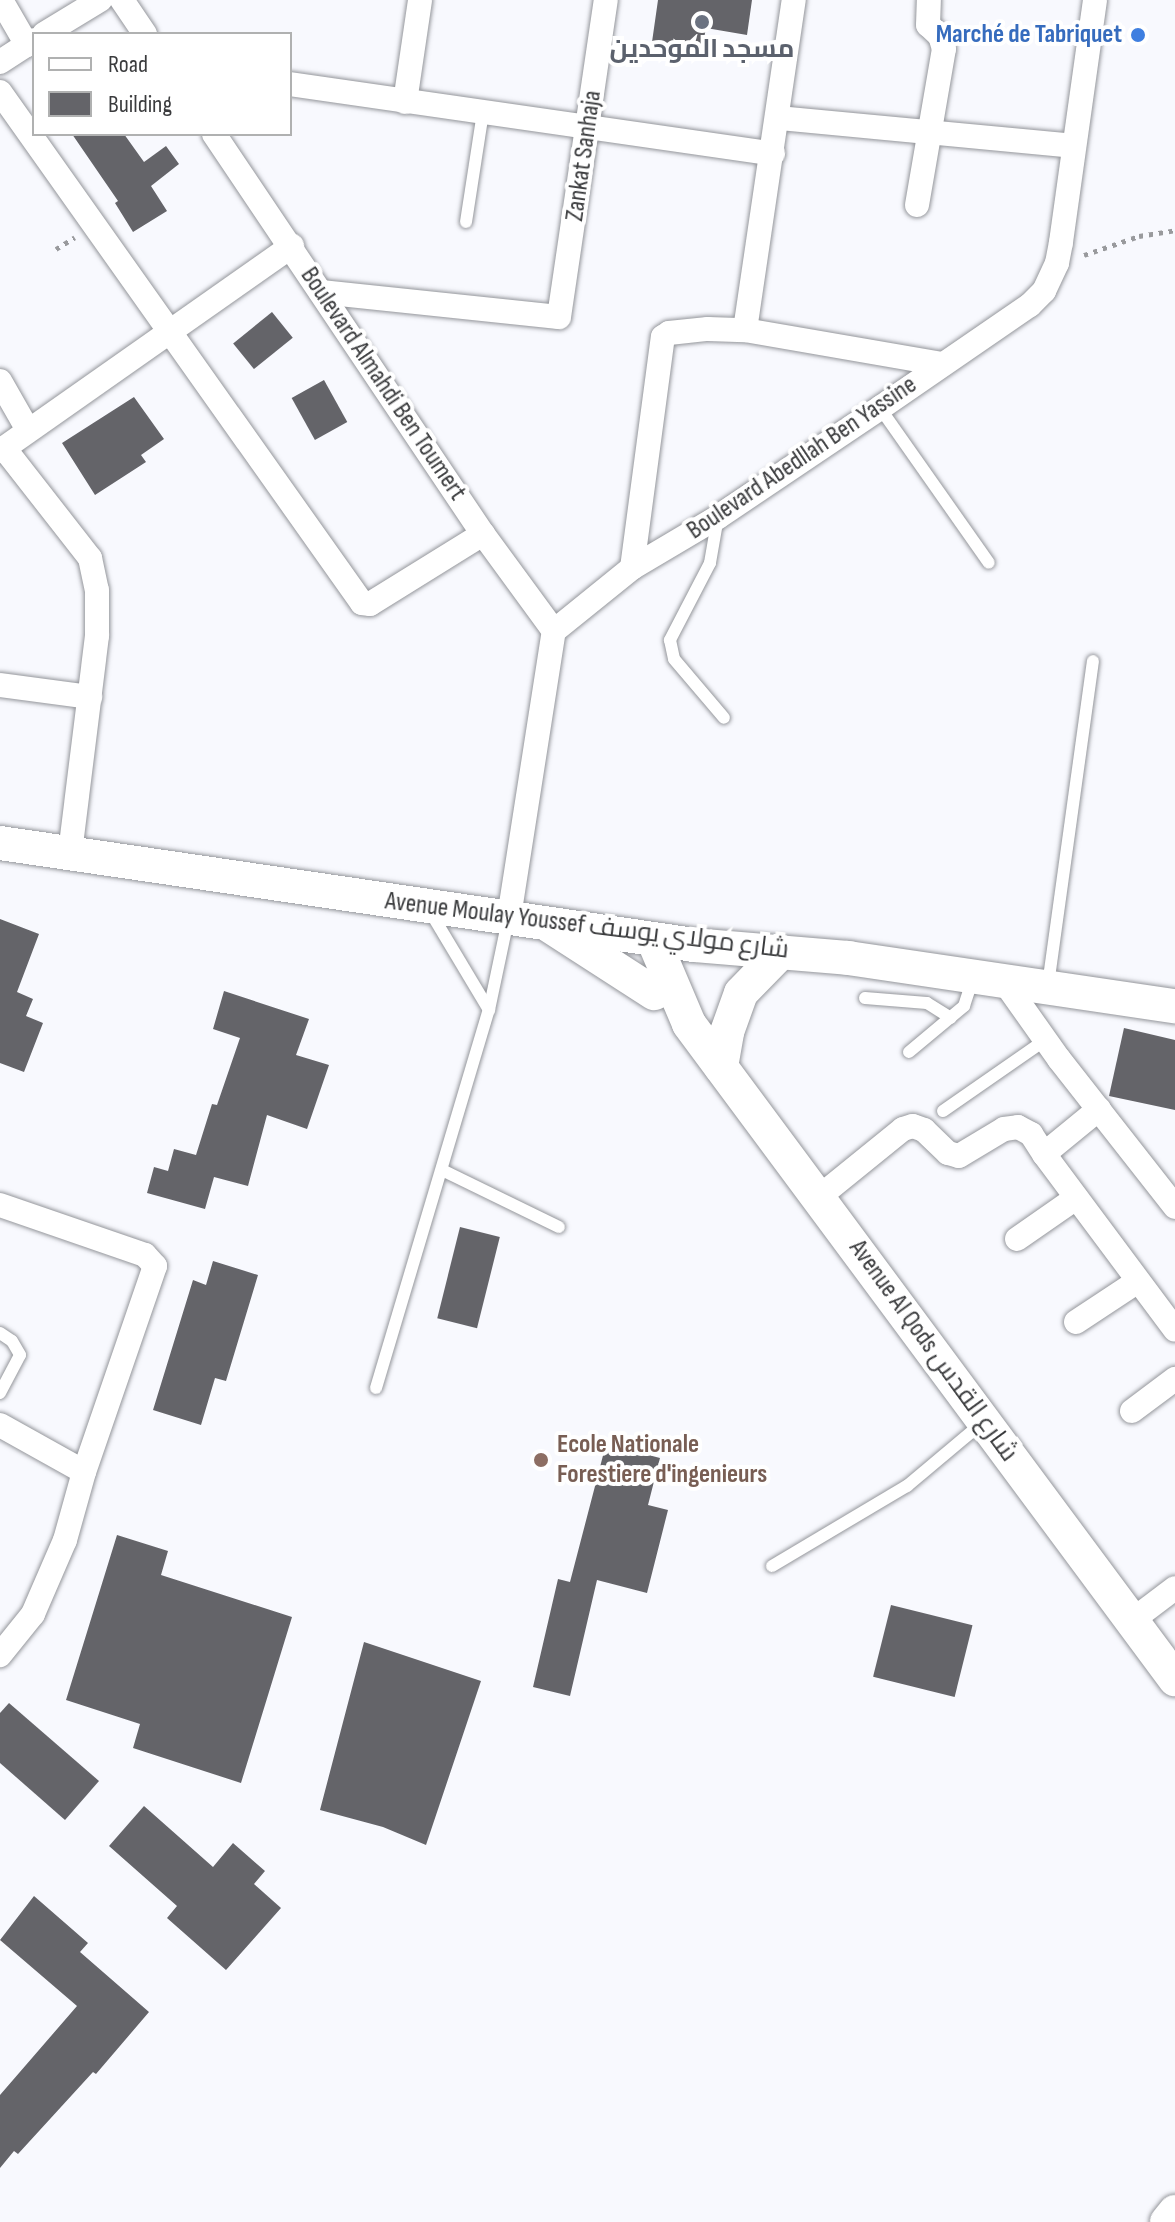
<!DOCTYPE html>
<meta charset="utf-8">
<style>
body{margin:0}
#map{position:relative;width:1175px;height:2222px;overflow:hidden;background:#f8f9fe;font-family:"Sofia Sans Condensed",Cairo,sans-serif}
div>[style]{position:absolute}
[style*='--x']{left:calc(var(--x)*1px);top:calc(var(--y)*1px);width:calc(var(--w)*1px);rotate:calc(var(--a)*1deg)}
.building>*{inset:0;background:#646469;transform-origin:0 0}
.path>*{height:5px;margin-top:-2.5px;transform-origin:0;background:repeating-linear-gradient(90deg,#999a9d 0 4px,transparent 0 10px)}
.roads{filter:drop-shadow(0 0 2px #94969b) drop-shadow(0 0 2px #94969b)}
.lane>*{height:12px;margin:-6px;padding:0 6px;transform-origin:6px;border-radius:6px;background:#fff}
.street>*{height:24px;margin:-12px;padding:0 12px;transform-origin:12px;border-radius:12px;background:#fff}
.secondary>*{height:34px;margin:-17px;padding:0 17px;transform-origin:17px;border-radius:17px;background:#fff}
.dots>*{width:22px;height:22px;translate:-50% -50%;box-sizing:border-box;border:4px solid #fff;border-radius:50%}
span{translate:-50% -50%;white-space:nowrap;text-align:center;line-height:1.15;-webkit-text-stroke:8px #fff;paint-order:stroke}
.shop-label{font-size:26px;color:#366cbe;font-weight:700}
.right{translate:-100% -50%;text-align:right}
.worship-label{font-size:26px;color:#5b616d;font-weight:700}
.street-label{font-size:26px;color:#3a3b3d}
.education-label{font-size:26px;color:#785e54;font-weight:700}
.left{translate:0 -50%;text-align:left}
.legend{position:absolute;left:32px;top:32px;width:260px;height:104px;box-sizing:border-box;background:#fff;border:2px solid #b0b1b1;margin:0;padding:10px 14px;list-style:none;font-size:24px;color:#3a3b3d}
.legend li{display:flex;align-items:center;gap:16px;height:40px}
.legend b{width:40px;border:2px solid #b0b1b1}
</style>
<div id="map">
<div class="building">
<div style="clip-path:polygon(658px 0,752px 0,747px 35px,706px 28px,702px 49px,652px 42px)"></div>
<div style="clip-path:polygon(72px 134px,124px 134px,144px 162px,166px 146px,179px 164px,151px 186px,167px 211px,133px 232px,115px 203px,118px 201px)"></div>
<div style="left:272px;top:312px;width:33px;height:50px;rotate:51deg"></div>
<div style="left:324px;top:380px;width:48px;height:37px;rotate:61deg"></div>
<div style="clip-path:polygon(134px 397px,164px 439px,141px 455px,146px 462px,95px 495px,62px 443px)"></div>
<div style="clip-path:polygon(0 919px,39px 934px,17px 992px,33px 999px,26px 1016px,43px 1023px,24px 1072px,0 1063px)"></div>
<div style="clip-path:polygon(224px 991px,309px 1019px,296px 1055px,329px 1065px,307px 1129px,267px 1115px,248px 1186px,214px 1177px,205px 1209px,147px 1193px,154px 1167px,168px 1171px,174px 1149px,196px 1155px,212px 1104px,217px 1105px,240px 1038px,213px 1029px)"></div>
<div style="clip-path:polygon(1124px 1028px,1175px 1040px,1175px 1110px,1109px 1096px)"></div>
<div style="left:460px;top:1227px;width:41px;height:94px;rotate:14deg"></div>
<div style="clip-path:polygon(213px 1261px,258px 1275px,226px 1381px,215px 1378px,201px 1425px,153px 1410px,193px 1280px,206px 1285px)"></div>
<div style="clip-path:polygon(606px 1444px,660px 1458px,648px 1505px,668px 1510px,647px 1593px,597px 1580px,570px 1696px,533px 1687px,558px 1579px,570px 1582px)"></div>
<div style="clip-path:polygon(117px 1535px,168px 1551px,161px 1575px,292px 1617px,241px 1783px,133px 1748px,140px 1724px,66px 1700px)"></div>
<div style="left:891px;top:1605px;width:84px;height:74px;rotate:14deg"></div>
<div style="clip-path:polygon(364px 1642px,481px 1681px,426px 1845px,383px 1827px,320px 1810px)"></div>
<div style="clip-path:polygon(9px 1703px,99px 1781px,65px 1820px,0 1763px,0 1713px)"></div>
<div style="clip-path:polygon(144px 1806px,213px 1867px,233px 1843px,265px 1871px,254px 1884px,281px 1908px,226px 1970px,167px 1918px,177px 1906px,109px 1846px)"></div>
<div style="clip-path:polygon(34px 1896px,88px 1943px,80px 1952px,149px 2012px,96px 2074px,93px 2072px,18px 2154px,14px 2151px,0 2168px,0 2095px,77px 2006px,0 1940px)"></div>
</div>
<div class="path">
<div style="--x:56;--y:249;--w:22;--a:-32"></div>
<div style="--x:1084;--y:255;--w:58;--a:-19.1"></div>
<div style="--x:1139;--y:236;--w:36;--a:-9"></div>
</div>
<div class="roads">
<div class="lane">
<div style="--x:466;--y:222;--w:111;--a:-81.2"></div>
<div style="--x:880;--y:408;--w:189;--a:54.9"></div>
<div style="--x:718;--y:517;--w:47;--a:99.9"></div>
<div style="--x:710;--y:563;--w:87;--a:117.5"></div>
<div style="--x:670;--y:640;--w:19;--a:78"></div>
<div style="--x:674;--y:659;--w:77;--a:49.7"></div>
<div style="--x:431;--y:913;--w:113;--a:59.1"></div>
<div style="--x:1048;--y:985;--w:327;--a:-82.1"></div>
<div style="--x:865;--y:998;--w:62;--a:4.6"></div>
<div style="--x:927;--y:1003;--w:28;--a:32"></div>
<div style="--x:909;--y:1052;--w:72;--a:-39.9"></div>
<div style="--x:964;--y:1006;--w:28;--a:-72"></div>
<div style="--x:943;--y:1111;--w:124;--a:-34.8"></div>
<div style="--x:442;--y:1170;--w:130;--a:26"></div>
<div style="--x:0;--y:1333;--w:14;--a:34"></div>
<div style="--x:12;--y:1341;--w:16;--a:60"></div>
<div style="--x:20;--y:1355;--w:43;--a:117.8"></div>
<div style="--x:376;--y:1388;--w:395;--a:-73.4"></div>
<div style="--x:489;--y:1010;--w:92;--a:-78.1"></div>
<div style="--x:772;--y:1566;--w:157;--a:-30.7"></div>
<div style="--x:907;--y:1486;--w:98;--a:-40"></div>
</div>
<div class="street">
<div style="--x:1;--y:0;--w:52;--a:60"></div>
<div style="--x:122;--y:0;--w:41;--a:55.9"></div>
<div style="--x:44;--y:34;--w:66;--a:-31.3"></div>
<div style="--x:0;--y:62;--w:40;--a:-32.9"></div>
<div style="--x:290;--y:84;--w:488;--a:8.2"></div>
<div style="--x:0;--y:92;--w:626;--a:54.69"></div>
<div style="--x:362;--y:603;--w:8;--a:7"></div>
<div style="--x:370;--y:604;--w:133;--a:-31.8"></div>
<div style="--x:405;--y:102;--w:103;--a:-81.6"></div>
<div style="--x:779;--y:118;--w:296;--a:5.4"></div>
<div style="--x:214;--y:134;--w:482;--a:56.1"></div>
<div style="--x:483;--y:534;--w:120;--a:53.8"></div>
<div style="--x:917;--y:205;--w:158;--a:-80.2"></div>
<div style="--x:944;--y:49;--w:14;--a:-107"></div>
<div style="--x:940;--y:36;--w:16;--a:-137"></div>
<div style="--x:928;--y:25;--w:25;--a:-88"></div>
<div style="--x:321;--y:292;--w:239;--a:6"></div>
<div style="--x:559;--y:317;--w:320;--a:-81.6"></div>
<div style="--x:745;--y:330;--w:200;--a:9.8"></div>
<div style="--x:0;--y:381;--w:56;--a:60.3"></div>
<div style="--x:4;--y:448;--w:140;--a:52"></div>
<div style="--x:90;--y:558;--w:33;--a:78"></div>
<div style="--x:97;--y:590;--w:46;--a:90"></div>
<div style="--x:97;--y:636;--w:219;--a:97.1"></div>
<div style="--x:0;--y:451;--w:357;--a:-35.1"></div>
<div style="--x:632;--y:568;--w:233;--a:-82.4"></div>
<div style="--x:663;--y:337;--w:7;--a:-34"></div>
<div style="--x:669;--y:333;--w:39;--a:-6"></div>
<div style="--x:708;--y:329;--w:37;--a:2"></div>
<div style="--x:745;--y:330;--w:334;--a:-81.6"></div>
<div style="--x:0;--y:685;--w:91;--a:7.6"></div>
<div style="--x:509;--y:917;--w:290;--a:-81.1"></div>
<div style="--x:554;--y:631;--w:100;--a:-38.9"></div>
<div style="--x:632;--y:568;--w:100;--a:-30.7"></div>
<div style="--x:718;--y:517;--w:195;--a:-33.9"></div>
<div style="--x:880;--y:408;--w:182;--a:-34.5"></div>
<div style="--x:1030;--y:305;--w:20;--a:-45"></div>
<div style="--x:1044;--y:291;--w:31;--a:-65"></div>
<div style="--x:1057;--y:263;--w:21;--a:-79"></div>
<div style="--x:1061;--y:242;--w:244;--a:-82"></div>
<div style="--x:1003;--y:980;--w:97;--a:54.7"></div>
<div style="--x:1059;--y:1059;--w:188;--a:51.9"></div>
<div style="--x:1099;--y:1109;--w:71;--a:140.7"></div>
<div style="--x:1044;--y:1154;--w:219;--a:53.3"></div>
<div style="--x:819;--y:1197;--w:108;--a:-39"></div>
<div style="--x:903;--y:1129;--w:10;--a:-17"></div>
<div style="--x:913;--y:1126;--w:12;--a:20"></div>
<div style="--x:924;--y:1130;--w:33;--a:44"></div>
<div style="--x:948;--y:1153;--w:11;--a:15"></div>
<div style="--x:959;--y:1156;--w:52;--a:-31"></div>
<div style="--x:1004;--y:1129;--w:14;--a:-8"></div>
<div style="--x:1018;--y:1127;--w:15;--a:28"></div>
<div style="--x:1031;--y:1134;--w:24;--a:57"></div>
<div style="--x:0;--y:1205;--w:153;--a:19"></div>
<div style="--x:145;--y:1255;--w:15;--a:48"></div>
<div style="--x:155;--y:1266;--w:218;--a:109"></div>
<div style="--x:84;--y:1472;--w:71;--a:105.6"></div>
<div style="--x:65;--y:1540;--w:81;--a:113.4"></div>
<div style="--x:33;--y:1614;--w:53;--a:128.8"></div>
<div style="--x:1017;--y:1239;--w:72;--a:-34.8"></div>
<div style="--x:1076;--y:1322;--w:74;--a:-33.5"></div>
<div style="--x:1132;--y:1411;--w:54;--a:-36.7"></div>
<div style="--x:0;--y:1425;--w:96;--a:29.2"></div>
<div style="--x:1130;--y:1622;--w:56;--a:-37.1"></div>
</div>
<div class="secondary">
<div style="--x:0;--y:843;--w:701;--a:8.36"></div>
<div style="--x:694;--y:945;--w:155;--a:4.8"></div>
<div style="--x:848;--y:958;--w:331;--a:8.4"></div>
<div style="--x:550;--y:926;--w:124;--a:32.8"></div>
<div style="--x:653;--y:939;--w:92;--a:67"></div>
<div style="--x:689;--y:1024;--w:816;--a:53.43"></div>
<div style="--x:721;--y:1067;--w:36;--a:-80"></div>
<div style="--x:727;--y:1032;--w:41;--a:-70.3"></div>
<div style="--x:741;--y:993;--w:57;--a:-45.7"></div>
<div style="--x:1167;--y:2222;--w:13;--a:-51"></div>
</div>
</div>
<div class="dots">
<div style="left:702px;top:22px;background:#6b7280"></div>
<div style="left:1138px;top:35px;background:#3f7fe0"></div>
<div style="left:541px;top:1460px;background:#8d6e63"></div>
</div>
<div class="shop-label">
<span class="right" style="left:1122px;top:35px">Marché de Tabriquet</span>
</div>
<div class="worship-label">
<span style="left:702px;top:50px">مسجد الموحدين</span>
</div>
<div class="street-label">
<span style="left:584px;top:156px;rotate:-82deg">Zankat Sanhaja</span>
<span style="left:383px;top:384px;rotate:56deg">Boulevard Almahdi Ben Toumert</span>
<span style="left:802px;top:458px;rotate:-34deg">Boulevard Abedllah Ben Yassine</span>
<span style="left:587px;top:926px;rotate:7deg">Avenue Moulay Youssef شارع مولاي يوسف</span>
<span style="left:933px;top:1351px;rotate:54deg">Avenue Al Qods شارع القدس</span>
</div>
<div class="education-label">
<span class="left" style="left:557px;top:1460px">Ecole Nationale<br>Forestiere d'ingenieurs</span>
</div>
<ul class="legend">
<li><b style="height:10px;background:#fff"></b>Road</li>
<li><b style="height:22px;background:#646469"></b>Building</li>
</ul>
</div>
